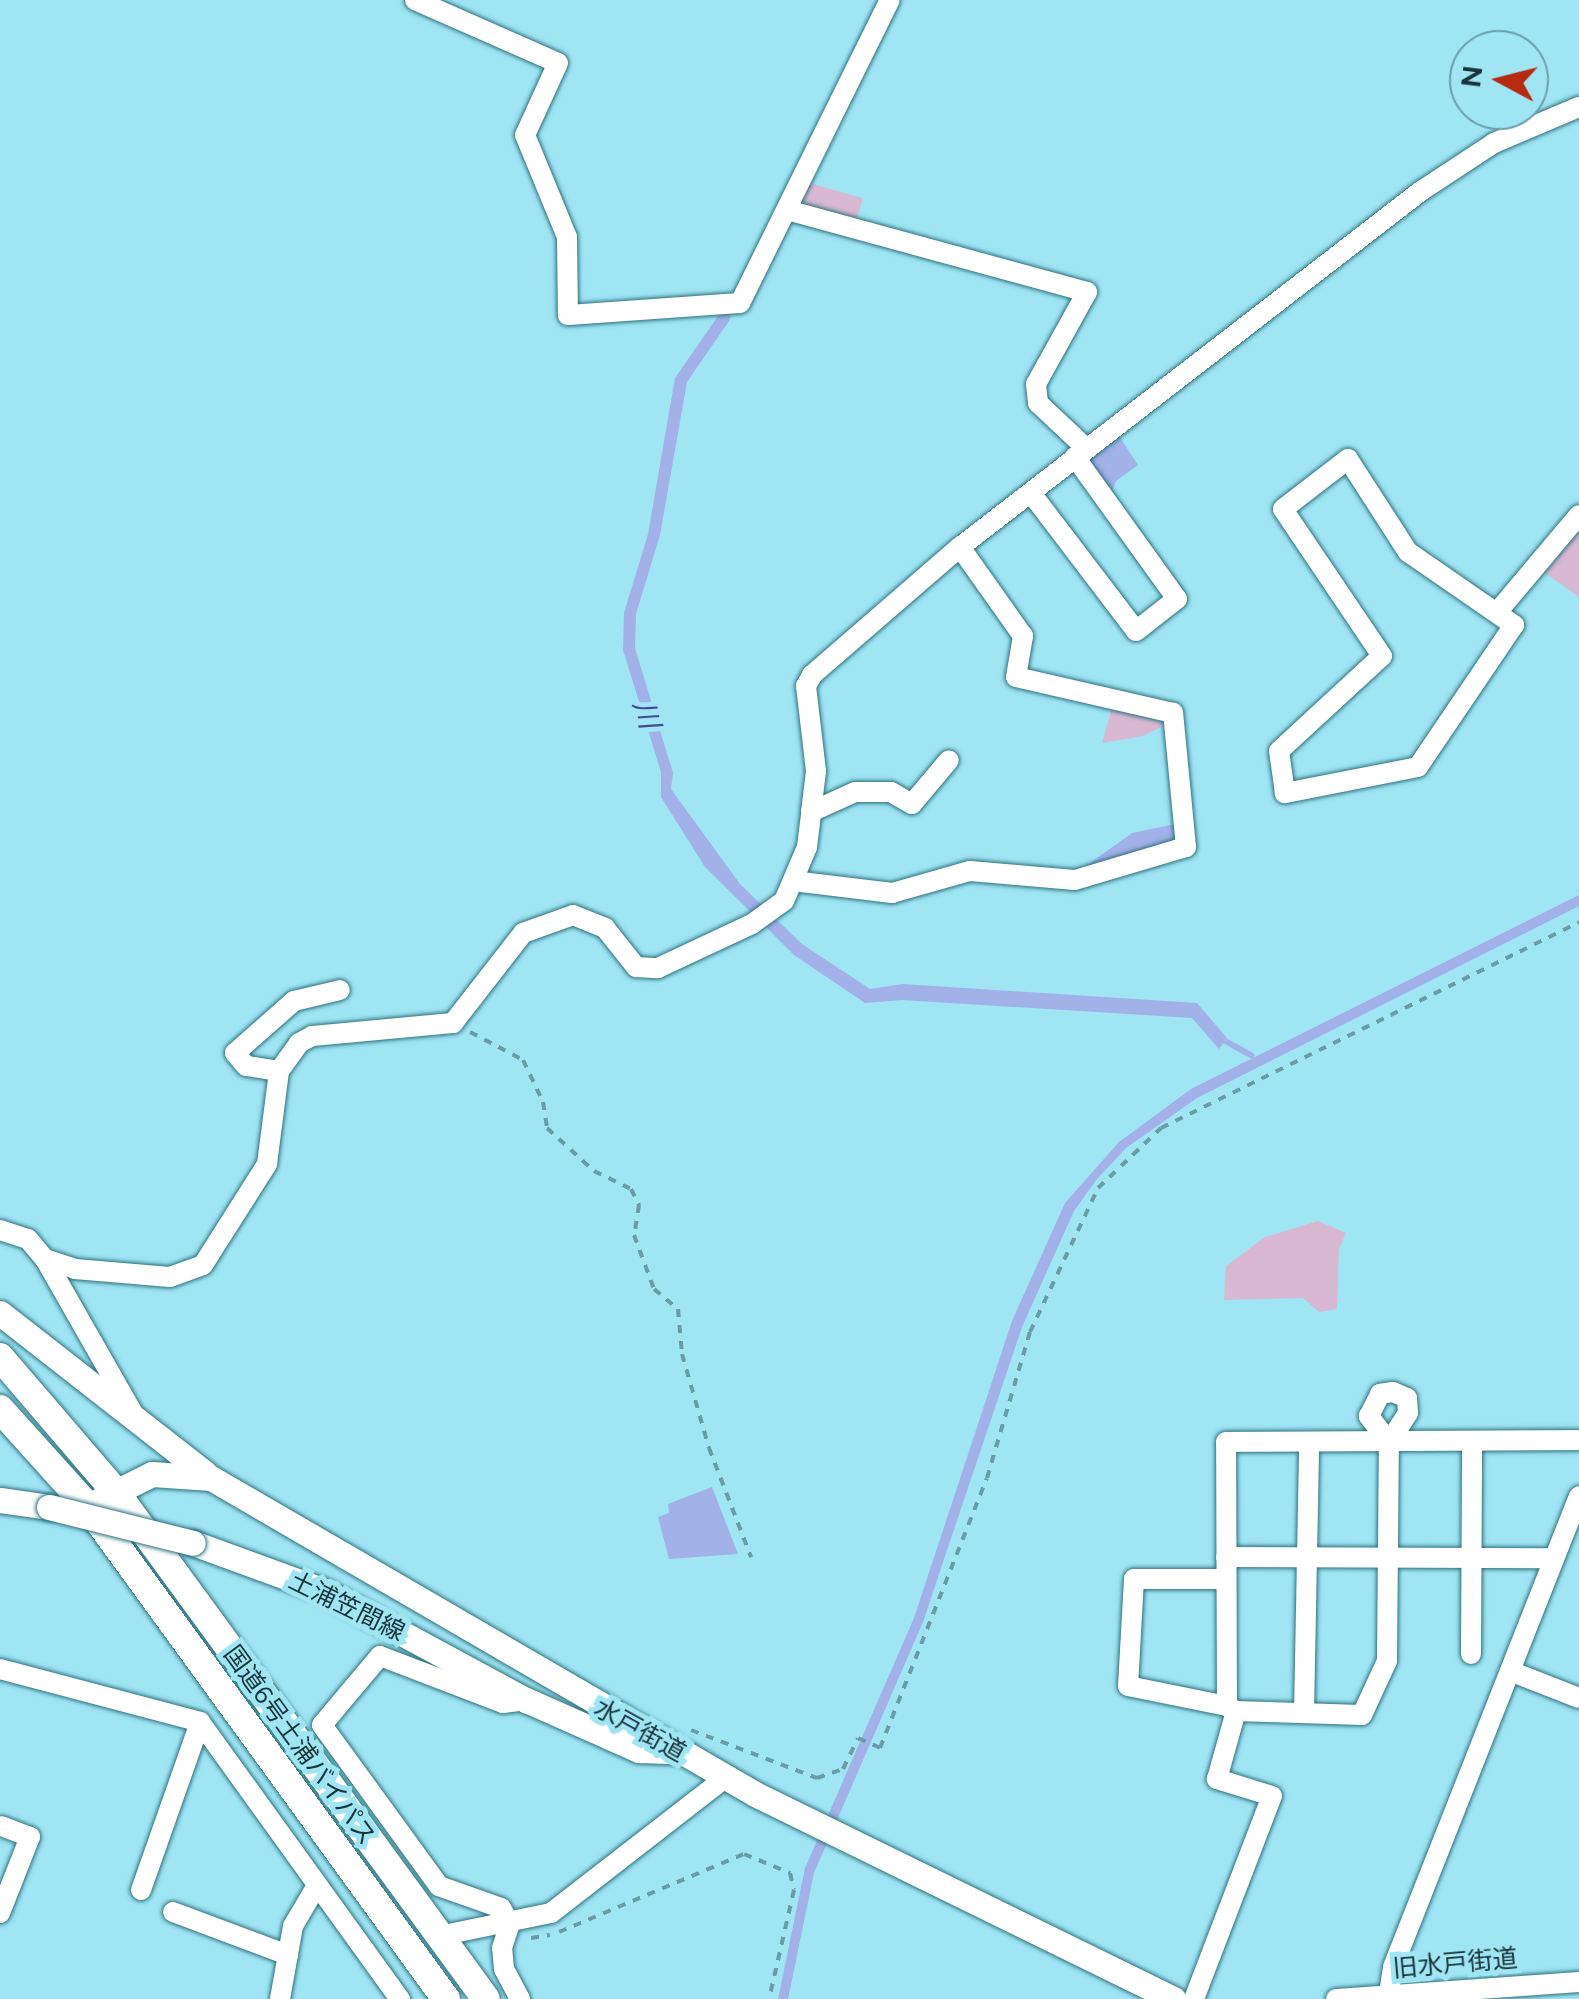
<!DOCTYPE html>
<meta charset="utf-8">
<style>
body{margin:0}
#map{position:relative;width:1579px;height:1999px;overflow:hidden;background:#a0e5f4;font-family:Figtree,"Noto Sans JP",sans-serif}
div>[style]{position:absolute}
[style*='--x']{left:calc(var(--x)*1px);top:calc(var(--y)*1px);width:calc(var(--w)*1px);rotate:calc(var(--a)*1deg)}
.green>*{inset:0;background:#d8b8d2;transform-origin:0 0}
.water>*{inset:0;background:#a2b1e8}
.stream>*{height:6px;margin:-3px;padding:0 3px;transform-origin:3px;border-radius:3px;background:#a2b1e8}
.path>*{height:4px;margin-top:-2px;transform-origin:0;background:repeating-linear-gradient(90deg,#689ca7 0 8px,transparent 0 16px)}
.roads{filter:drop-shadow(0 0 2px #2d7280) drop-shadow(0 0 2px #2d7280)}
.minor>*{height:20px;margin:-10px;padding:0 10px;transform-origin:10px;border-radius:10px;background:#fff}
.major>*{height:25px;margin:-12.5px;padding:0 12.5px;transform-origin:12.5px;border-radius:12.5px;background:#fff}
.highway>*{height:28px;margin:-14px;padding:0 14px;transform-origin:14px;border-radius:14px;background:#fff}
.bridges{filter:drop-shadow(0 0 2px #2d7280) drop-shadow(0 0 2px #2d7280)}
.major-bridge>*{height:25px;margin:-12.5px;padding:0 12.5px;transform-origin:12.5px;border-radius:12.5px;background:#fff}
span{translate:-50% -50%;white-space:nowrap;text-align:center;line-height:1.15;-webkit-text-stroke:10px #a0e5f4;paint-order:stroke}
.street-label{font-size:25px;color:#173439}
.water-label{font-size:28px;color:#404e91;font-style:italic}
.north{position:absolute;left:1449px;top:30px;width:100px;height:100px;box-sizing:border-box;background:#a0e5f4;border:2px solid #699ea9;border-radius:50%;rotate:277deg;font-size:28px;font-weight:700;line-height:40px;text-align:center;color:#173439}
.north::after{content:'';display:block;margin:auto;width:35px;height:45px;background:#b62a0f;clip-path:polygon(50% 0,100% 100%,50% 72%,0 100%)}
</style>
<div id="map">
<div class="green">
<div style="left:806px;top:182px;width:59px;height:30px;rotate:16deg"></div>
<div style="clip-path:polygon(1579px 525px,1579px 597px,1544px 572px)"></div>
<div style="clip-path:polygon(1113px 704px,1169px 723px,1143px 736px,1102px 743px)"></div>
<div style="clip-path:polygon(1318px 1221px,1346px 1233px,1339px 1249px,1337px 1309px,1319px 1312px,1303px 1298px,1224px 1300px,1226px 1266px,1265px 1237px)"></div>
</div>
<div class="water">
<div style="clip-path:polygon(743px 280px,729px 321px,687px 382px,660px 535px,636px 614px,635px 648px,673px 773px,671px 789px,740px 884px,802px 944px,870px 989px,903px 984px,1197px 1003px,1227px 1038px,1219px 1049px,1192px 1018px,902px 1000px,865px 1003px,794px 955px,705px 867px,661px 797px,661px 772px,623px 650px,624px 613px,648px 534px,675px 378px)"></div>
<div style="clip-path:polygon(1115px 430px,1138px 465px,1116px 481px,1109px 499px,1080px 458px)"></div>
<div style="clip-path:polygon(1180px 823px,1181px 843px,1076px 873px,1132px 833px)"></div>
<div style="clip-path:polygon(1579px 895px,1579px 906px,1197px 1098px,1126px 1148px,1097px 1179px,1074px 1211px,1022px 1327px,923px 1622px,814px 1873px,788px 1999px,778px 1999px,805px 1868px,914px 1618px,1012px 1321px,1065px 1203px,1119px 1142px,1191px 1089px)"></div>
<div style="clip-path:polygon(712px 1487px,738px 1554px,669px 1559px,658px 1517px,669px 1513px,668px 1504px)"></div>
</div>
<div class="stream">
<div style="--x:1218;--y:1037;--w:38;--a:29"></div>
</div>
<div class="path">
<div style="--x:470;--y:1032;--w:60;--a:27.8"></div>
<div style="--x:523;--y:1060;--w:47;--a:64.5"></div>
<div style="--x:543;--y:1102;--w:26;--a:81"></div>
<div style="--x:547;--y:1128;--w:64;--a:42.5"></div>
<div style="--x:594;--y:1171;--w:41;--a:25.9"></div>
<div style="--x:631;--y:1189;--w:18;--a:63"></div>
<div style="--x:639;--y:1205;--w:30;--a:99"></div>
<div style="--x:634;--y:1235;--w:58;--a:69.7"></div>
<div style="--x:654;--y:1289;--w:31;--a:40"></div>
<div style="--x:678;--y:1309;--w:45;--a:84.9"></div>
<div style="--x:682;--y:1354;--w:98;--a:74"></div>
<div style="--x:709;--y:1448;--w:117;--a:68.9"></div>
<div style="--x:691;--y:1730;--w:135;--a:20.9"></div>
<div style="--x:817;--y:1778;--w:28;--a:-19"></div>
<div style="--x:843;--y:1769;--w:34;--a:-64"></div>
<div style="--x:858;--y:1738;--w:24;--a:24"></div>
<div style="--x:880;--y:1748;--w:290;--a:-68.4"></div>
<div style="--x:987;--y:1478;--w:152;--a:-73.6"></div>
<div style="--x:1030;--y:1332;--w:159;--a:-64.7"></div>
<div style="--x:1098;--y:1188;--w:87;--a:-43.6"></div>
<div style="--x:1161;--y:1128;--w:466;--a:-26.2"></div>
<div style="--x:559;--y:1932;--w:201;--a:-22.9"></div>
<div style="--x:744;--y:1854;--w:50;--a:22.4"></div>
<div style="--x:790;--y:1873;--w:17;--a:77"></div>
<div style="--x:794;--y:1890;--w:112;--a:102.9"></div>
<div style="--x:531;--y:1938;--w:19;--a:-9"></div>
</div>
<div class="roads">
<div class="minor">
<div style="--x:415;--y:0;--w:156;--a:23.8"></div>
<div style="--x:558;--y:63;--w:79;--a:114.6"></div>
<div style="--x:525;--y:135;--w:110;--a:67.6"></div>
<div style="--x:567;--y:237;--w:78;--a:89.3"></div>
<div style="--x:568;--y:315;--w:172;--a:-4"></div>
<div style="--x:740;--y:303;--w:338;--a:-63.7"></div>
<div style="--x:787;--y:210;--w:311;--a:15.3"></div>
<div style="--x:1087;--y:292;--w:105;--a:119"></div>
<div style="--x:1036;--y:384;--w:19;--a:84"></div>
<div style="--x:1038;--y:403;--w:66;--a:43.2"></div>
<div style="--x:1348;--y:459;--w:111;--a:57.2"></div>
<div style="--x:1408;--y:552;--w:129;--a:34.6"></div>
<div style="--x:1514;--y:625;--w:171;--a:124.1"></div>
<div style="--x:1418;--y:767;--w:136;--a:168.9"></div>
<div style="--x:1285;--y:793;--w:42;--a:-98.1"></div>
<div style="--x:1279;--y:751;--w:140;--a:-42.7"></div>
<div style="--x:1382;--y:656;--w:177;--a:-124"></div>
<div style="--x:1283;--y:509;--w:82;--a:-37.6"></div>
<div style="--x:1031;--y:493;--w:173;--a:52.7"></div>
<div style="--x:1136;--y:631;--w:52;--a:-38"></div>
<div style="--x:1177;--y:599;--w:175;--a:-125.7"></div>
<div style="--x:1499;--y:610;--w:124;--a:-49.9"></div>
<div style="--x:811;--y:812;--w:48;--a:-24.4"></div>
<div style="--x:855;--y:792;--w:36;--a:0"></div>
<div style="--x:891;--y:792;--w:24;--a:30"></div>
<div style="--x:912;--y:804;--w:57;--a:-49.9"></div>
<div style="--x:793;--y:881;--w:100;--a:6.9"></div>
<div style="--x:892;--y:893;--w:81;--a:-15.8"></div>
<div style="--x:970;--y:871;--w:105;--a:4.9"></div>
<div style="--x:1075;--y:880;--w:116;--a:-16.6"></div>
<div style="--x:1186;--y:847;--w:135;--a:-95.5"></div>
<div style="--x:1173;--y:713;--w:161;--a:-167.1"></div>
<div style="--x:1016;--y:677;--w:42;--a:-80.3"></div>
<div style="--x:1023;--y:636;--w:109;--a:-125.3"></div>
<div style="--x:279;--y:1071;--w:33;--a:-171"></div>
<div style="--x:246;--y:1066;--w:17;--a:-130"></div>
<div style="--x:235;--y:1053;--w:79;--a:-41.4"></div>
<div style="--x:294;--y:1001;--w:47;--a:-13.4"></div>
<div style="--x:0;--y:1230;--w:29;--a:18"></div>
<div style="--x:28;--y:1239;--w:26;--a:50"></div>
<div style="--x:45;--y:1259;--w:177;--a:60.3"></div>
<div style="--x:45;--y:1259;--w:32;--a:18"></div>
<div style="--x:75;--y:1269;--w:95;--a:4.8"></div>
<div style="--x:170;--y:1277;--w:35;--a:-20"></div>
<div style="--x:203;--y:1265;--w:120;--a:-57.6"></div>
<div style="--x:267;--y:1164;--w:94;--a:-82.6"></div>
<div style="--x:279;--y:1071;--w:34;--a:-54"></div>
<div style="--x:299;--y:1043;--w:15;--a:-28"></div>
<div style="--x:312;--y:1036;--w:142;--a:-5.3"></div>
<div style="--x:453;--y:1023;--w:114;--a:-52.1"></div>
<div style="--x:523;--y:933;--w:53;--a:-19.8"></div>
<div style="--x:573;--y:915;--w:35;--a:22"></div>
<div style="--x:605;--y:928;--w:50;--a:51.5"></div>
<div style="--x:636;--y:967;--w:22;--a:3"></div>
<div style="--x:658;--y:968;--w:104;--a:-25.1"></div>
<div style="--x:752;--y:924;--w:39;--a:-36"></div>
<div style="--x:784;--y:901;--w:59;--a:-66.9"></div>
<div style="--x:807;--y:847;--w:35;--a:-83"></div>
<div style="--x:811;--y:812;--w:41;--a:-83"></div>
<div style="--x:816;--y:771;--w:86;--a:-96.7"></div>
<div style="--x:806;--y:686;--w:13;--a:-61"></div>
<div style="--x:812;--y:675;--w:196;--a:-40.9"></div>
<div style="--x:960;--y:547;--w:582;--a:-37.68"></div>
<div style="--x:1421;--y:191;--w:87;--a:-33.3"></div>
<div style="--x:1494;--y:143;--w:92;--a:-23"></div>
<div style="--x:1226;--y:1557;--w:328;--a:0.2"></div>
<div style="--x:1226;--y:1579;--w:92;--a:180"></div>
<div style="--x:1134;--y:1579;--w:107;--a:93.2"></div>
<div style="--x:1128;--y:1686;--w:101;--a:11.4"></div>
<div style="--x:1471;--y:1654;--w:213;--a:-89.7"></div>
<div style="--x:0;--y:1669;--w:207;--a:14.8"></div>
<div style="--x:200;--y:1722;--w:342;--a:54.2"></div>
<div style="--x:1510;--y:1671;--w:74;--a:21.4"></div>
<div style="--x:1236;--y:1711;--w:126;--a:1.8"></div>
<div style="--x:1362;--y:1715;--w:60;--a:-65.2"></div>
<div style="--x:1387;--y:1661;--w:219;--a:-89.5"></div>
<div style="--x:1389;--y:1442;--w:33;--a:-128"></div>
<div style="--x:1369;--y:1416;--w:25;--a:-63"></div>
<div style="--x:1380;--y:1394;--w:13;--a:-9"></div>
<div style="--x:1393;--y:1392;--w:15;--a:23"></div>
<div style="--x:1407;--y:1398;--w:15;--a:86"></div>
<div style="--x:1408;--y:1413;--w:35;--a:123"></div>
<div style="--x:1304;--y:1713;--w:271;--a:-88.9"></div>
<div style="--x:141;--y:1890;--w:178;--a:-70.6"></div>
<div style="--x:173;--y:1912;--w:123;--a:20.5"></div>
<div style="--x:0;--y:1913;--w:82;--a:-68.5"></div>
<div style="--x:30;--y:1837;--w:30;--a:-159"></div>
<div style="--x:439;--y:1936;--w:114;--a:-11.6"></div>
<div style="--x:551;--y:1913;--w:220;--a:-37.8"></div>
<div style="--x:1389;--y:1993;--w:26;--a:-81"></div>
<div style="--x:1393;--y:1967;--w:506;--a:-68.45"></div>
<div style="--x:280;--y:1999;--w:74;--a:-79.9"></div>
<div style="--x:293;--y:1926;--w:45;--a:-59.5"></div>
<div style="--x:520;--y:1999;--w:34;--a:-118"></div>
<div style="--x:504;--y:1969;--w:21;--a:-95"></div>
<div style="--x:502;--y:1948;--w:25;--a:-72"></div>
<div style="--x:510;--y:1924;--w:18;--a:-119"></div>
<div style="--x:501;--y:1908;--w:66;--a:-160.5"></div>
<div style="--x:439;--y:1886;--w:199;--a:-126"></div>
<div style="--x:322;--y:1725;--w:90;--a:-50"></div>
<div style="--x:380;--y:1656;--w:132;--a:20.9"></div>
<div style="--x:503;--y:1703;--w:23;--a:-7"></div>
<div style="--x:1194;--y:1999;--w:217;--a:-69"></div>
<div style="--x:1272;--y:1796;--w:58;--a:-162.8"></div>
<div style="--x:1217;--y:1779;--w:71;--a:-74.4"></div>
<div style="--x:1236;--y:1711;--w:10;--a:-151"></div>
<div style="--x:1227;--y:1706;--w:264;--a:-90.2"></div>
<div style="--x:1226;--y:1442;--w:353;--a:-0.3"></div>
<div style="--x:1336;--y:1999;--w:244;--a:-4"></div>
</div>
<div class="major">
<div style="--x:0;--y:1313;--w:260;--a:38"></div>
<div style="--x:0;--y:1500;--w:49;--a:8.1"></div>
<div style="--x:100;--y:1500;--w:58;--a:-26.6"></div>
<div style="--x:152;--y:1474;--w:59;--a:3.9"></div>
<div style="--x:211;--y:1478;--w:629;--a:30.15"></div>
<div style="--x:755;--y:1794;--w:466;--a:26.1"></div>
<div style="--x:193;--y:1543;--w:140;--a:20.1"></div>
<div style="--x:324;--y:1591;--w:230;--a:28.4"></div>
<div style="--x:526;--y:1700;--w:124;--a:23.9"></div>
<div style="--x:639;--y:1750;--w:35;--a:2"></div>
</div>
<div class="highway">
<div style="--x:0;--y:1357;--w:175;--a:49.4"></div>
<div style="--x:114;--y:1490;--w:630;--a:53.84"></div>
<div style="--x:0;--y:1409;--w:133;--a:48"></div>
<div style="--x:89;--y:1508;--w:607;--a:53.98"></div>
</div>
</div>
<div class="bridges">
<div class="major-bridge">
<div style="--x:49;--y:1507;--w:148;--a:14"></div>
</div>
</div>
<div class="street-label">
<span style="left:347px;top:1606px;rotate:26deg">土浦笠間線</span>
<span style="left:640px;top:1730px;rotate:29deg">水戸街道</span>
<span style="left:300px;top:1745px;rotate:54deg">国道6号土浦バイパス</span>
<span style="left:1455px;top:1963px;rotate:-5deg">旧水戸街道</span>
</div>
<div class="water-label">
<span style="left:647px;top:714px;rotate:72deg">川</span>
</div>
<div class="north">N</div>
</div>
